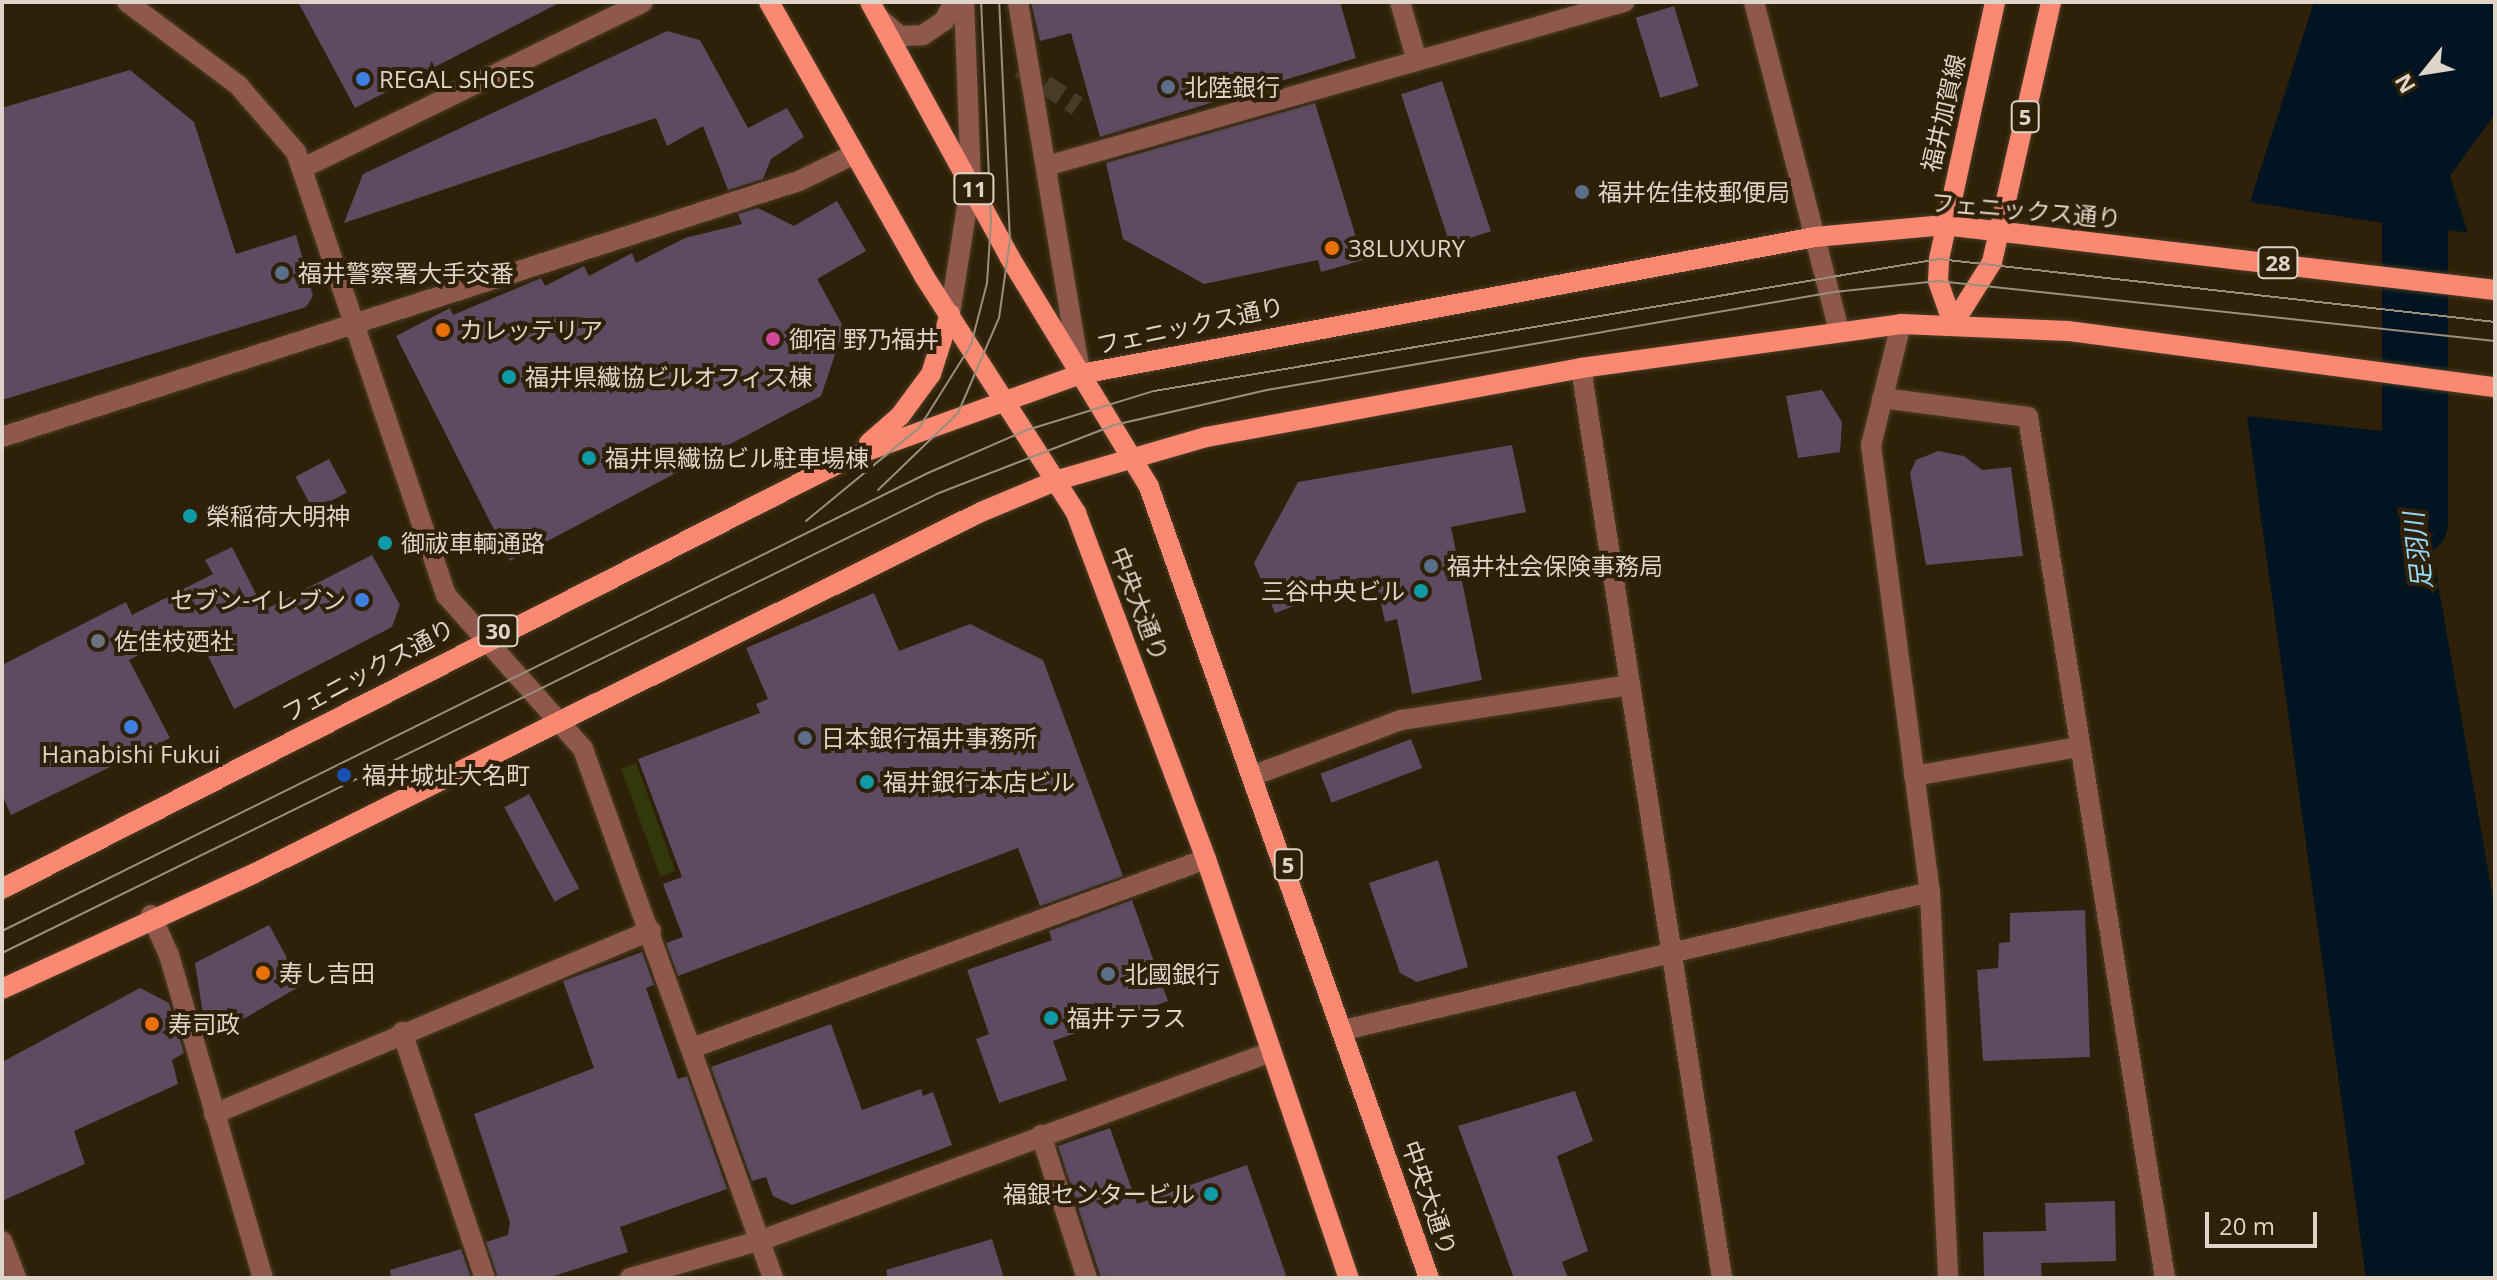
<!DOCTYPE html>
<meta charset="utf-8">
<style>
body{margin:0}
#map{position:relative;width:2497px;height:1280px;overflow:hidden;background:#2f2009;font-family:"Open Sans","Noto Sans JP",sans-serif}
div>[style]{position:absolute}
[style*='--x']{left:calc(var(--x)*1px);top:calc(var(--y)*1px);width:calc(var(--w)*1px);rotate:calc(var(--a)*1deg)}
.green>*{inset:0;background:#33380a;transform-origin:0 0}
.water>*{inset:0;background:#001521}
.pier>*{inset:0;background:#2f2009}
.river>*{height:66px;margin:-33px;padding:0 33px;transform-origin:33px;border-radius:33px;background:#001521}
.building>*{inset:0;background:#5e4b61;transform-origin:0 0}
.minor-tunnel>*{height:20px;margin-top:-10px;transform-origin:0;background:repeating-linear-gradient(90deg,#493b26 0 20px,transparent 0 30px)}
.roads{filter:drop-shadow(0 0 2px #4b3d27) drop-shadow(0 0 2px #4b3d27)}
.minor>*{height:20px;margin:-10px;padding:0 10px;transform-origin:10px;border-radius:10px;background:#8f584c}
.major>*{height:20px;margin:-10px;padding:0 10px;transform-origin:10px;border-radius:10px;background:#fb8972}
.tram>*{height:2px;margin:-1px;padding:0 1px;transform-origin:1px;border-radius:1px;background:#9a8e7d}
.dots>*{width:22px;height:22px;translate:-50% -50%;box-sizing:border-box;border:4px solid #2f2009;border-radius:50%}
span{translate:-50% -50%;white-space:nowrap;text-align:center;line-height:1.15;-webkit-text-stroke:8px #2f2009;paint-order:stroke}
.shield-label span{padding:2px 6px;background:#2f2009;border:2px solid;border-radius:6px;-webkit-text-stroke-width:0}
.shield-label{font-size:22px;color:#ded4c7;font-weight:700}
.poi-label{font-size:24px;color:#ded4c7}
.left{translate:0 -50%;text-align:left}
.right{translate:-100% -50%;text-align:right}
.street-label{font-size:24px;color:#ded4c7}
.water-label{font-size:26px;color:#96dafb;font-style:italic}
.frame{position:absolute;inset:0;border:4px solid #ded4c7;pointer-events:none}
.north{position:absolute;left:2385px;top:32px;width:80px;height:80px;-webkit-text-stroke:6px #2f2009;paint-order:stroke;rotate:240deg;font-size:22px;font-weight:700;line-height:32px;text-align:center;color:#ded4c7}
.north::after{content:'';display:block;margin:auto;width:28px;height:36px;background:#ded4c7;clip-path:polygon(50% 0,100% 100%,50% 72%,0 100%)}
.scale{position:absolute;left:2205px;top:1212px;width:112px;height:36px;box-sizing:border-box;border:4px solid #ded4c7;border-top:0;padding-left:10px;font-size:24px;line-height:28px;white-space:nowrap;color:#ded4c7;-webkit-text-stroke:6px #2f2009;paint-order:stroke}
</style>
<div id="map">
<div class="green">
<div style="left:636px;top:763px;width:115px;height:16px;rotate:70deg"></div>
</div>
<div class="water">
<div style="clip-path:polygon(2314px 2px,2495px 2px,2495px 114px,2450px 176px,2469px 237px,2250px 202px)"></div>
<div style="clip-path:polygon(2247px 416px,2412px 434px,2495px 910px,2495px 1278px,2366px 1278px)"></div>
</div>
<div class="pier">
<div style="clip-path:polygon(2260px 208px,2472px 233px,2473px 238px,2469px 241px)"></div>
<div style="clip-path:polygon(2247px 412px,2412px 430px,2416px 435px,2243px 415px)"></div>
</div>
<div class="river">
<div style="--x:2415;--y:523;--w:362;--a:-90"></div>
<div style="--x:2415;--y:161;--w:178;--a:-63.3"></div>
</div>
<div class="building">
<div style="clip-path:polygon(298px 2px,561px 2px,355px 108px)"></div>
<div style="clip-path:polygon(1031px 2px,1340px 2px,1356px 58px,1100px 137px,1071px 33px,1040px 41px)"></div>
<div style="left:1674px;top:6px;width:84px;height:40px;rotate:73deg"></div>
<div style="clip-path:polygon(667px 31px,700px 40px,748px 128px,787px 108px,804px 137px,771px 159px,763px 179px,728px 190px,703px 126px,667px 146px,656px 118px,344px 223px,363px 174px)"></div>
<div style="clip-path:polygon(130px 70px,194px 122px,236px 254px,296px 235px,313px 296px,306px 307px,2px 400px,2px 108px)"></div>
<div style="left:1442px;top:81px;width:158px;height:43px;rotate:72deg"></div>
<div style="clip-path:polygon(1315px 103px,1363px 260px,1321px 272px,1318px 260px,1204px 284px,1123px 239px,1106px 163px)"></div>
<div style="clip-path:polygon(837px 201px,866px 251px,817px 279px,844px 328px,821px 396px,510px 561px,396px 336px,450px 308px,453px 315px,541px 278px,545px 286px,584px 266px,589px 276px,632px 253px,636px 263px,685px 238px,742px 224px,738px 214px,758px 208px,794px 226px)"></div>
<div style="clip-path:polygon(1822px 390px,1842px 422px,1840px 452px,1798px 458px,1786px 396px)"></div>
<div style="clip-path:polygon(1512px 445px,1526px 512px,1451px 527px,1482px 680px,1412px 694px,1397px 619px,1385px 622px,1375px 576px,1275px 613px,1254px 563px,1298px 482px)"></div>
<div style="clip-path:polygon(1938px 451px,1964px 456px,1982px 470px,2011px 467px,2023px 556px,1926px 565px,1910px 473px,1916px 460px)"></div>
<div style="left:329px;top:459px;width:38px;height:38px;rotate:62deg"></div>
<div style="clip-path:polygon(232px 547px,264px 610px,372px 555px,400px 605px,392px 627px,234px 709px,194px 627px,129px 660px,170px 738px,11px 815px,2px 795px,2px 665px,126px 602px,132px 615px,213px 574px,205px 560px)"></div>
<div style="clip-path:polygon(874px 593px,899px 651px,970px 624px,1043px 660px,1123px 876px,1040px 906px,1018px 848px,678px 976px,666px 943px,683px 937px,663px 884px,682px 877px,638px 759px,760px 713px,756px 704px,768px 699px,746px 648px)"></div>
<div style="left:1411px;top:739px;width:31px;height:97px;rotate:69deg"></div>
<div style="left:529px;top:794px;width:107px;height:28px;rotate:62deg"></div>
<div style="clip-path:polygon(1438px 860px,1468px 967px,1417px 982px,1400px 973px,1369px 883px)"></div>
<div style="clip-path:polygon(1132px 900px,1168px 1001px,1053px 1041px,1067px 1080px,999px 1103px,976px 1039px,989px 1034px,967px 970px,1052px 940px,1049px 931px)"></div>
<div style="clip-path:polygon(2085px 910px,2090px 1057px,1983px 1061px,1977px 970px,1998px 968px,1999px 943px,2010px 942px,2010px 913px)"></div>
<div style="clip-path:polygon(269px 925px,302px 985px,207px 1040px,195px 963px)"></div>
<div style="clip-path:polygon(642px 952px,654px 985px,646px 988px,678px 1079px,687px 1076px,727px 1189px,620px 1227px,628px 1252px,548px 1278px,498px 1278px,486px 1242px,508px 1235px,510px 1222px,474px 1114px,594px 1068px,563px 981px)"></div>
<div style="clip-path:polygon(140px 988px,169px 1003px,184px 1053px,172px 1060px,178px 1084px,74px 1131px,85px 1164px,2px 1201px,2px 1062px)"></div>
<div style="clip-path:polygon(831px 1024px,862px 1110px,921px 1089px,923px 1096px,933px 1092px,952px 1145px,792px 1205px,773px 1196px,766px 1177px,752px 1181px,711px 1067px)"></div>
<div style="clip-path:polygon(1575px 1091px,1593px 1141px,1557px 1156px,1588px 1251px,1562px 1262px,1568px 1278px,1514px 1278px,1458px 1126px)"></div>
<div style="clip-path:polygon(1110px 1128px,1137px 1204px,1247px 1165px,1287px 1278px,1101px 1278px,1058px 1146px)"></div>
<div style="clip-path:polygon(2115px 1201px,2116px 1261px,2041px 1263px,2042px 1278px,1984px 1278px,1983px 1232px,2046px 1231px,2045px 1203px)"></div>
<div style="clip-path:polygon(992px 1239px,1004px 1278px,888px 1278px,886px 1270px)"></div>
<div style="clip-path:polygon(461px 1249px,471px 1278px,391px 1278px,390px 1270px)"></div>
</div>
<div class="minor-tunnel">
<div style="--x:1020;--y:68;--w:69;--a:33.7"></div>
</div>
<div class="roads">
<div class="minor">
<div style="--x:127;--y:2;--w:139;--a:36.8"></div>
<div style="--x:238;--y:85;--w:89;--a:49.1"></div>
<div style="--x:296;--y:152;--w:468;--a:71.3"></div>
<div style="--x:446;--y:595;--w:206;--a:48.3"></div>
<div style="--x:583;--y:749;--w:562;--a:70.24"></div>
<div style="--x:1018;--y:2;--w:376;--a:80.5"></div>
<div style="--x:1400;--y:2;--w:61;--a:73.9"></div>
<div style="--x:1754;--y:2;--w:340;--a:75.5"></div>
<div style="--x:879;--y:18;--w:28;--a:41"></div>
<div style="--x:900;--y:36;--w:23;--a:-2"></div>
<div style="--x:923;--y:35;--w:25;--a:-34"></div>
<div style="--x:944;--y:21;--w:21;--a:-62"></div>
<div style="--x:1050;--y:165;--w:597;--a:-15.85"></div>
<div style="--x:303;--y:168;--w:378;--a:-26"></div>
<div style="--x:950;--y:314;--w:134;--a:-81"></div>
<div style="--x:971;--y:182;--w:180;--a:-92.2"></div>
<div style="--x:1901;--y:324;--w:125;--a:103.9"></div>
<div style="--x:1871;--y:445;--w:451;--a:82.5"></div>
<div style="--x:1930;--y:892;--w:386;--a:87.3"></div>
<div style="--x:1581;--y:368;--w:921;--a:81.19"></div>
<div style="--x:1882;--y:398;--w:147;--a:7.4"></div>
<div style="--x:2028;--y:417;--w:872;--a:80.96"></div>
<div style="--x:2;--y:437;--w:837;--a:-17.81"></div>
<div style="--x:799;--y:181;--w:61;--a:-26.1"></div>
<div style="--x:1257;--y:774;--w:154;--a:-20.6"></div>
<div style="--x:1401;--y:720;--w:232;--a:-8.7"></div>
<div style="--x:1914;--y:776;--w:167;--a:-10"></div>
<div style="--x:151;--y:915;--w:44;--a:65.8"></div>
<div style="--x:169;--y:955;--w:336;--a:73.8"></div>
<div style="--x:1344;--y:1030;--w:602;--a:-13.25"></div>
<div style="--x:402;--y:1032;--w:260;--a:71.4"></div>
<div style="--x:695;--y:1047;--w:544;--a:-20.2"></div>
<div style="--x:214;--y:1114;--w:474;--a:-22.8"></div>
<div style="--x:1041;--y:1135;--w:150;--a:72.2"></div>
<div style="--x:2;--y:1241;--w:40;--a:69"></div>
<div style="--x:630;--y:1278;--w:137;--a:-16.1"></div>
<div style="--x:762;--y:1240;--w:543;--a:-20.27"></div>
</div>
<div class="major">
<div style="--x:769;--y:2;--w:315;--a:60.5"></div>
<div style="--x:924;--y:276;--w:282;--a:57.3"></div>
<div style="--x:1076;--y:513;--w:370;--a:69.4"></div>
<div style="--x:1206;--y:859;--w:443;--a:71.2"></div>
<div style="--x:870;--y:2;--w:292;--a:61.3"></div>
<div style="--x:1010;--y:258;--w:268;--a:58.7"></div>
<div style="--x:1149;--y:487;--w:839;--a:70.51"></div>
<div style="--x:1953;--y:324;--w:73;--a:-57.8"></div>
<div style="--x:1992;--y:262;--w:267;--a:-77.2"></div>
<div style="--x:1953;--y:324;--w:46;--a:-109.2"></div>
<div style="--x:1938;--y:281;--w:22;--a:-87"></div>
<div style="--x:1939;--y:259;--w:263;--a:-77.7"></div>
<div style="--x:869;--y:443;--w:41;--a:-41.1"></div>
<div style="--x:900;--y:416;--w:52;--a:-53.6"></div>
<div style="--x:931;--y:374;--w:63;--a:-72.4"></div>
<div style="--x:2;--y:889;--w:955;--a:-26.97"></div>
<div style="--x:853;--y:456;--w:242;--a:-19.8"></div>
<div style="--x:1081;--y:374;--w:747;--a:-10.57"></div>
<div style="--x:1815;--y:237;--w:130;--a:-5.3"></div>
<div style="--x:1944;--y:225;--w:555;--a:6.73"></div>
<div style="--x:2;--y:989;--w:276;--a:-24.6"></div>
<div style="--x:253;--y:874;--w:813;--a:-26.44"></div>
<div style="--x:981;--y:512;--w:83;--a:-22.6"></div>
<div style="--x:1058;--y:480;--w:154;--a:-16.2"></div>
<div style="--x:1206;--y:437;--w:381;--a:-10.4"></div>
<div style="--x:1581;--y:368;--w:323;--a:-7.8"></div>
<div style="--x:1901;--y:324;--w:167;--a:2.4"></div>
<div style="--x:2068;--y:331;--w:431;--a:7.5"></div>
</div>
</div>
<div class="tram">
<div style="--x:878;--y:490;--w:111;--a:-43.9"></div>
<div style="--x:958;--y:413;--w:103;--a:-66.7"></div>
<div style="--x:999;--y:318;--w:79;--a:-82"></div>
<div style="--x:1010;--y:240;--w:238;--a:-92.6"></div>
<div style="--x:806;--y:521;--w:146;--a:-39.5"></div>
<div style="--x:919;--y:428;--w:98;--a:-57.9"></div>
<div style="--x:971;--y:345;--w:64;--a:-75.5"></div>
<div style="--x:987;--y:283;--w:62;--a:-86.3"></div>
<div style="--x:991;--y:221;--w:219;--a:-92.6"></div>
<div style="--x:2;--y:931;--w:1033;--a:-26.32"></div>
<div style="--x:928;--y:473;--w:108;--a:-23.5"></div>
<div style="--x:1027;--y:430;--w:133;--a:-17.1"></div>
<div style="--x:1154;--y:391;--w:796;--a:-9.55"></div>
<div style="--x:1939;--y:259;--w:560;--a:6.46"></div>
<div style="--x:2;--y:953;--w:1044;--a:-26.15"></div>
<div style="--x:939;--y:493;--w:188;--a:-21.2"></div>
<div style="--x:1114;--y:425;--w:157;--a:-12.9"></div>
<div style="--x:1267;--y:390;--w:575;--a:-9.81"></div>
<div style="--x:1834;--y:292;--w:105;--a:-6"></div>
<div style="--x:1938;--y:281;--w:560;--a:6.15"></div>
</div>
<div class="dots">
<div style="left:363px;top:79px;background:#3f7fe0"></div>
<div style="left:1168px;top:87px;background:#5c6f8a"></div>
<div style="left:1582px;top:192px;background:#5c6f8a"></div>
<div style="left:1332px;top:248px;background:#e8710a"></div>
<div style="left:282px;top:273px;background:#5c6f8a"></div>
<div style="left:443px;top:330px;background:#e8710a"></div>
<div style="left:773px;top:339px;background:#d1479c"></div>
<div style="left:509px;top:377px;background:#0f9aa8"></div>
<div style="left:589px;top:458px;background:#0f9aa8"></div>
<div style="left:190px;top:516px;background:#0f9aa8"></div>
<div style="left:385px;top:543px;background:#0f9aa8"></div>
<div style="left:1431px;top:566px;background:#5c6f8a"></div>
<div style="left:1421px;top:591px;background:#0f9aa8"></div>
<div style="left:362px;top:600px;background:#3f7fe0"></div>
<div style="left:98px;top:641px;background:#6b7280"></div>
<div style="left:131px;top:727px;background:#3f7fe0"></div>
<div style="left:805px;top:738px;background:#5c6f8a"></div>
<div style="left:344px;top:775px;background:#1a4fb4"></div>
<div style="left:867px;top:782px;background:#0f9aa8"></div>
<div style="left:263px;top:973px;background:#e8710a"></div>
<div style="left:1108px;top:974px;background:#5c6f8a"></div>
<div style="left:1051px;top:1018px;background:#0f9aa8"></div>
<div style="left:152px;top:1024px;background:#e8710a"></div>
<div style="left:1211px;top:1194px;background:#0f9aa8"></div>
</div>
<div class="shield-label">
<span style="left:2025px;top:117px">5</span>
<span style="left:974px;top:189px">11</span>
<span style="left:2278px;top:263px">28</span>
<span style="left:498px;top:631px">30</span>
<span style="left:1288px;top:865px">5</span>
</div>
<div class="poi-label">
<span class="left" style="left:379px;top:79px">REGAL SHOES</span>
<span class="left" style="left:1184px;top:87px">北陸銀行</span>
<span class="left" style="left:1598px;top:192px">福井佐佳枝郵便局</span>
<span class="left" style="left:1348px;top:248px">38LUXURY</span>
<span class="left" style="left:298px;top:273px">福井警察署大手交番</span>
<span class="left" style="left:459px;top:330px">カレッテリア</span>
<span class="left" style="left:789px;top:339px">御宿 野乃福井</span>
<span class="left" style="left:525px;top:377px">福井県繊協ビルオフィス棟</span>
<span class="left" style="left:605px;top:458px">福井県繊協ビル駐車場棟</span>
<span class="left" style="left:206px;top:516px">榮稲荷大明神</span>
<span class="left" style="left:401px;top:543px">御祓車輌通路</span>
<span class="left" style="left:1447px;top:566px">福井社会保険事務局</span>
<span class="right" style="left:1405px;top:591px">三谷中央ビル</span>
<span class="right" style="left:346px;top:600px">セブン-イレブン</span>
<span class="left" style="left:114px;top:641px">佐佳枝廼社</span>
<span class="left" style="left:821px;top:738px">日本銀行福井事務所</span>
<span style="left:131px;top:754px">Hanabishi Fukui</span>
<span class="left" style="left:362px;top:775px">福井城址大名町</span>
<span class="left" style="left:883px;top:782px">福井銀行本店ビル</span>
<span class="left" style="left:279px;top:973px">寿し吉田</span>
<span class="left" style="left:1124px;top:974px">北國銀行</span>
<span class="left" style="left:1067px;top:1018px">福井テラス</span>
<span class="left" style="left:168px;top:1024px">寿司政</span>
<span class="right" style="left:1195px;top:1194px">福銀センタービル</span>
</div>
<div class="street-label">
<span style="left:1943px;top:113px;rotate:-77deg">福井加賀線</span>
<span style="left:2026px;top:210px;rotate:5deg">フェニックス通り</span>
<span style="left:1190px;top:325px;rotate:-12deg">フェニックス通り</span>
<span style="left:1140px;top:604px;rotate:69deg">中央大通り</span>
<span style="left:368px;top:670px;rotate:-28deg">フェニックス通り</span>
<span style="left:1430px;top:1198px;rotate:71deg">中央大通り</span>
</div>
<div class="water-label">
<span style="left:2418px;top:551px;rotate:-97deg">足羽川</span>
</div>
<div class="frame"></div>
<div class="north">N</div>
<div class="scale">20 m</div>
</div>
